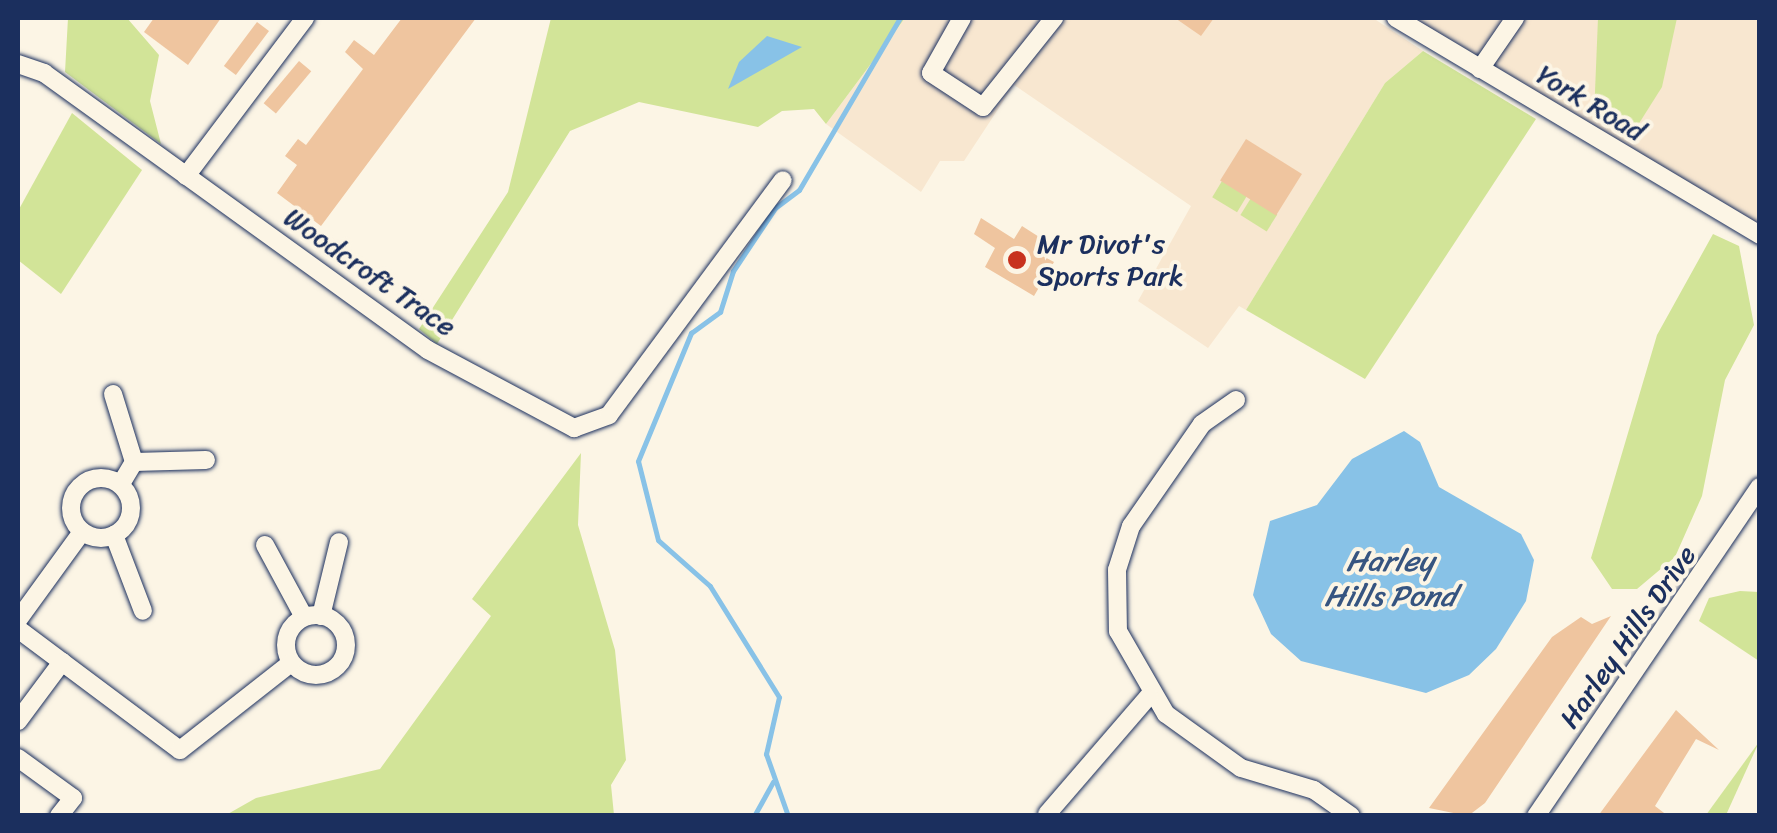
<!DOCTYPE html>
<style>
body{margin:0}
#map{position:relative;width:1777px;height:833px;overflow:hidden;background:#fcf5e5;font-family:Sriracha,sans-serif}
div>[style]{position:absolute}
[style*='--x']{left:calc(var(--x)*1px);top:calc(var(--y)*1px);width:calc(var(--w)*1px);rotate:calc(var(--a)*1deg)}
.built>*{inset:0;background:#f8e7d0}
.green>*{inset:0;background:#d2e498;transform-origin:0 0}
.water>*{inset:0;background:#88c2e7}
.stream>*{height:5px;margin:-2.5px;padding:0 2.5px;transform-origin:2.5px;border-radius:2.5px;background:#88c2e7}
.building>*{inset:0;background:#efc59f;transform-origin:0 0}
.roads{filter:drop-shadow(0 0 2px #1b2f5e) drop-shadow(0 0 2px #1b2f5e)}
.minor>*{height:18px;margin:-9px;padding:0 9px;transform-origin:9px;border-radius:9px;background:#fcf5e5}
.minor>.ring{margin:-9px;padding:0;box-sizing:content-box;background:none;border:18px solid #fcf5e5;border-radius:50%}
.dots>*{width:28px;height:28px;translate:-50% -50%;box-sizing:border-box;border:5px solid #fcf5e5;border-radius:50%}
span{translate:-50% -50%;white-space:nowrap;text-align:center;line-height:1.15;-webkit-text-stroke:8px #fcf5e5;paint-order:stroke}
.street-label{font-size:28px;color:#1b2f5e}
.poi-label{font-size:28px;color:#1b2f5e}
.left{translate:0 -50%;text-align:left}
.water-label{font-size:30px;color:#365480;font-style:italic}
.frame{position:absolute;inset:0;border:20px solid #1b2f5e;pointer-events:none}
</style>
<div id="map">
<div class="built">
<div style="clip-path:polygon(905px 18px,1373px 18px,1423px 51px,1385px 83px,1246px 310px,1239px 306px,1208px 348px,1138px 301px,1191px 206px,1014px 85px,964px 161px,940px 161px,921px 192px,826px 124px)"></div>
<div style="clip-path:polygon(1413px 18px,1759px 18px,1759px 224px,1715px 198px)"></div>
</div>
<div class="green">
<div style="clip-path:polygon(68px 18px,127px 18px,159px 55px,150px 101px,161px 144px,65px 72px)"></div>
<div style="clip-path:polygon(551px 18px,905px 18px,826px 124px,814px 109px,782px 111px,758px 127px,639px 102px,570px 131px,437px 344px,419px 329px,508px 192px)"></div>
<div style="clip-path:polygon(1598px 18px,1677px 18px,1662px 87px,1638px 125px,1594px 116px)"></div>
<div style="clip-path:polygon(1423px 51px,1536px 119px,1365px 379px,1246px 310px,1385px 83px)"></div>
<div style="clip-path:polygon(72px 113px,142px 170px,61px 294px,18px 260px,18px 211px)"></div>
<div style="left:1222px;top:181px;width:29px;height:19px;rotate:31deg"></div>
<div style="left:1251px;top:198px;width:31px;height:20px;rotate:32deg"></div>
<div style="clip-path:polygon(1713px 234px,1739px 246px,1754px 325px,1725px 380px,1702px 496px,1675px 557px,1637px 589px,1612px 589px,1591px 558px,1657px 335px)"></div>
<div style="clip-path:polygon(581px 453px,578px 525px,615px 650px,626px 760px,611px 785px,614px 815px,226px 815px,256px 798px,380px 769px,491px 616px,472px 599px)"></div>
<div style="clip-path:polygon(1740px 591px,1759px 592px,1759px 661px,1699px 621px,1709px 598px)"></div>
<div style="clip-path:polygon(1759px 742px,1726px 815px,1706px 815px)"></div>
</div>
<div class="water">
<div style="clip-path:polygon(767px 36px,802px 47px,728px 89px,739px 62px)"></div>
<div style="clip-path:polygon(1404px 431px,1420px 442px,1439px 487px,1521px 534px,1534px 560px,1526px 601px,1496px 649px,1469px 675px,1426px 693px,1301px 661px,1271px 634px,1253px 595px,1270px 521px,1317px 505px,1352px 459px)"></div>
</div>
<div class="stream">
<div style="--x:754;--y:816;--w:39;--a:-61"></div>
<div style="--x:788;--y:816;--w:66;--a:-109.5"></div>
<div style="--x:766;--y:754;--w:58;--a:-77.2"></div>
<div style="--x:779;--y:697;--w:131;--a:-121.9"></div>
<div style="--x:710;--y:586;--w:69;--a:-138.5"></div>
<div style="--x:658;--y:540;--w:81;--a:-104.2"></div>
<div style="--x:638;--y:461;--w:139;--a:-67.5"></div>
<div style="--x:691;--y:333;--w:36;--a:-36"></div>
<div style="--x:720;--y:312;--w:43;--a:-72.4"></div>
<div style="--x:733;--y:271;--w:76;--a:-56.3"></div>
<div style="--x:775;--y:208;--w:30;--a:-37"></div>
<div style="--x:799;--y:190;--w:199;--a:-59.6"></div>
</div>
<div class="building">
<div style="clip-path:polygon(154px 18px,221px 18px,188px 65px,144px 32px)"></div>
<div style="clip-path:polygon(402px 18px,476px 18px,321px 226px,277px 193px,297px 165px,285px 156px,298px 139px,306px 145px,363px 69px,345px 52px,354px 40px,374px 55px)"></div>
<div style="clip-path:polygon(1175px 18px,1214px 18px,1201px 36px)"></div>
<div style="left:257px;top:22px;width:15px;height:55px;rotate:37deg"></div>
<div style="left:299px;top:61px;width:16px;height:55px;rotate:40deg"></div>
<div style="left:1246px;top:139px;width:66px;height:49px;rotate:32deg"></div>
<div style="clip-path:polygon(981px 218px,1014px 239px,1022px 226px,1047px 242px,1039px 254px,1054px 262px,1034px 296px,985px 267px,995px 248px,974px 234px)"></div>
<div style="clip-path:polygon(1611px 616px,1485px 803px,1468px 816px,1429px 808px,1552px 637px,1581px 617px,1592px 624px)"></div>
<div style="clip-path:polygon(1676px 710px,1719px 750px,1696px 739px,1655px 806px,1668px 816px,1598px 816px)"></div>
</div>
<div class="roads">
<div class="minor">
<div style="--x:962;--y:18;--w:63;--a:119.4"></div>
<div style="--x:931;--y:73;--w:62;--a:33.2"></div>
<div style="--x:983;--y:107;--w:114;--a:-51.4"></div>
<div style="--x:1396;--y:18;--w:424;--a:30.8"></div>
<div style="--x:18;--y:64;--w:28;--a:19"></div>
<div style="--x:44;--y:73;--w:473;--a:35.8"></div>
<div style="--x:428;--y:350;--w:166;--a:28.1"></div>
<div style="--x:574;--y:428;--w:37;--a:-20"></div>
<div style="--x:609;--y:415;--w:292;--a:-53.5"></div>
<div style="--x:1480;--y:69;--w:62;--a:-55.5"></div>
<div style="--x:186;--y:176;--w:198;--a:-53"></div>
<div style="--x:113;--y:394;--w:71;--a:72.8"></div>
<div style="--x:134;--y:462;--w:26;--a:121"></div>
<div style="--x:1236;--y:400;--w:42;--a:144.8"></div>
<div style="--x:1202;--y:424;--w:124;--a:124.8"></div>
<div style="--x:1131;--y:526;--w:46;--a:107.7"></div>
<div style="--x:1117;--y:570;--w:61;--a:89.1"></div>
<div style="--x:1118;--y:631;--w:96;--a:60"></div>
<div style="--x:1166;--y:714;--w:92;--a:35.8"></div>
<div style="--x:1241;--y:768;--w:76;--a:16.8"></div>
<div style="--x:1314;--y:790;--w:45;--a:35.1"></div>
<div style="--x:134;--y:462;--w:72;--a:-1.6"></div>
<div class="ring" style="left:71px;top:478px;width:42px;height:42px"></div>
<div style="--x:114;--y:535;--w:81;--a:69.1"></div>
<div style="--x:265;--y:545;--w:82;--a:61.6"></div>
<div class="ring" style="left:286px;top:615px;width:42px;height:42px"></div>
<div style="--x:321;--y:616;--w:76;--a:-76.3"></div>
<div style="--x:18;--y:620;--w:109;--a:-54"></div>
<div style="--x:18;--y:629;--w:202;--a:36.8"></div>
<div style="--x:180;--y:750;--w:141;--a:-38.1"></div>
<div style="--x:18;--y:721;--w:74;--a:-53.3"></div>
<div style="--x:18;--y:758;--w:68;--a:36"></div>
<div style="--x:73;--y:798;--w:23;--a:128"></div>
<div style="--x:1047;--y:814;--w:156;--a:-49.2"></div>
<div style="--x:1536;--y:816;--w:398;--a:-55.8"></div>
</div>
</div>
<div class="dots">
<div style="left:1017px;top:260px;background:#c8321e"></div>
</div>
<div class="street-label">
<span style="left:1591px;top:103px;rotate:31deg">York Road</span>
<span style="left:370px;top:272px;rotate:35deg">Woodcroft Trace</span>
<span style="left:1628px;top:637px;rotate:-55deg">Harley Hills Drive</span>
</div>
<div class="poi-label">
<span class="left" style="left:1037px;top:260px">Mr Divot's<br>Sports Park</span>
</div>
<div class="water-label">
<span style="left:1390px;top:578px">Harley<br>Hills Pond</span>
</div>
<div class="frame"></div>
</div>
